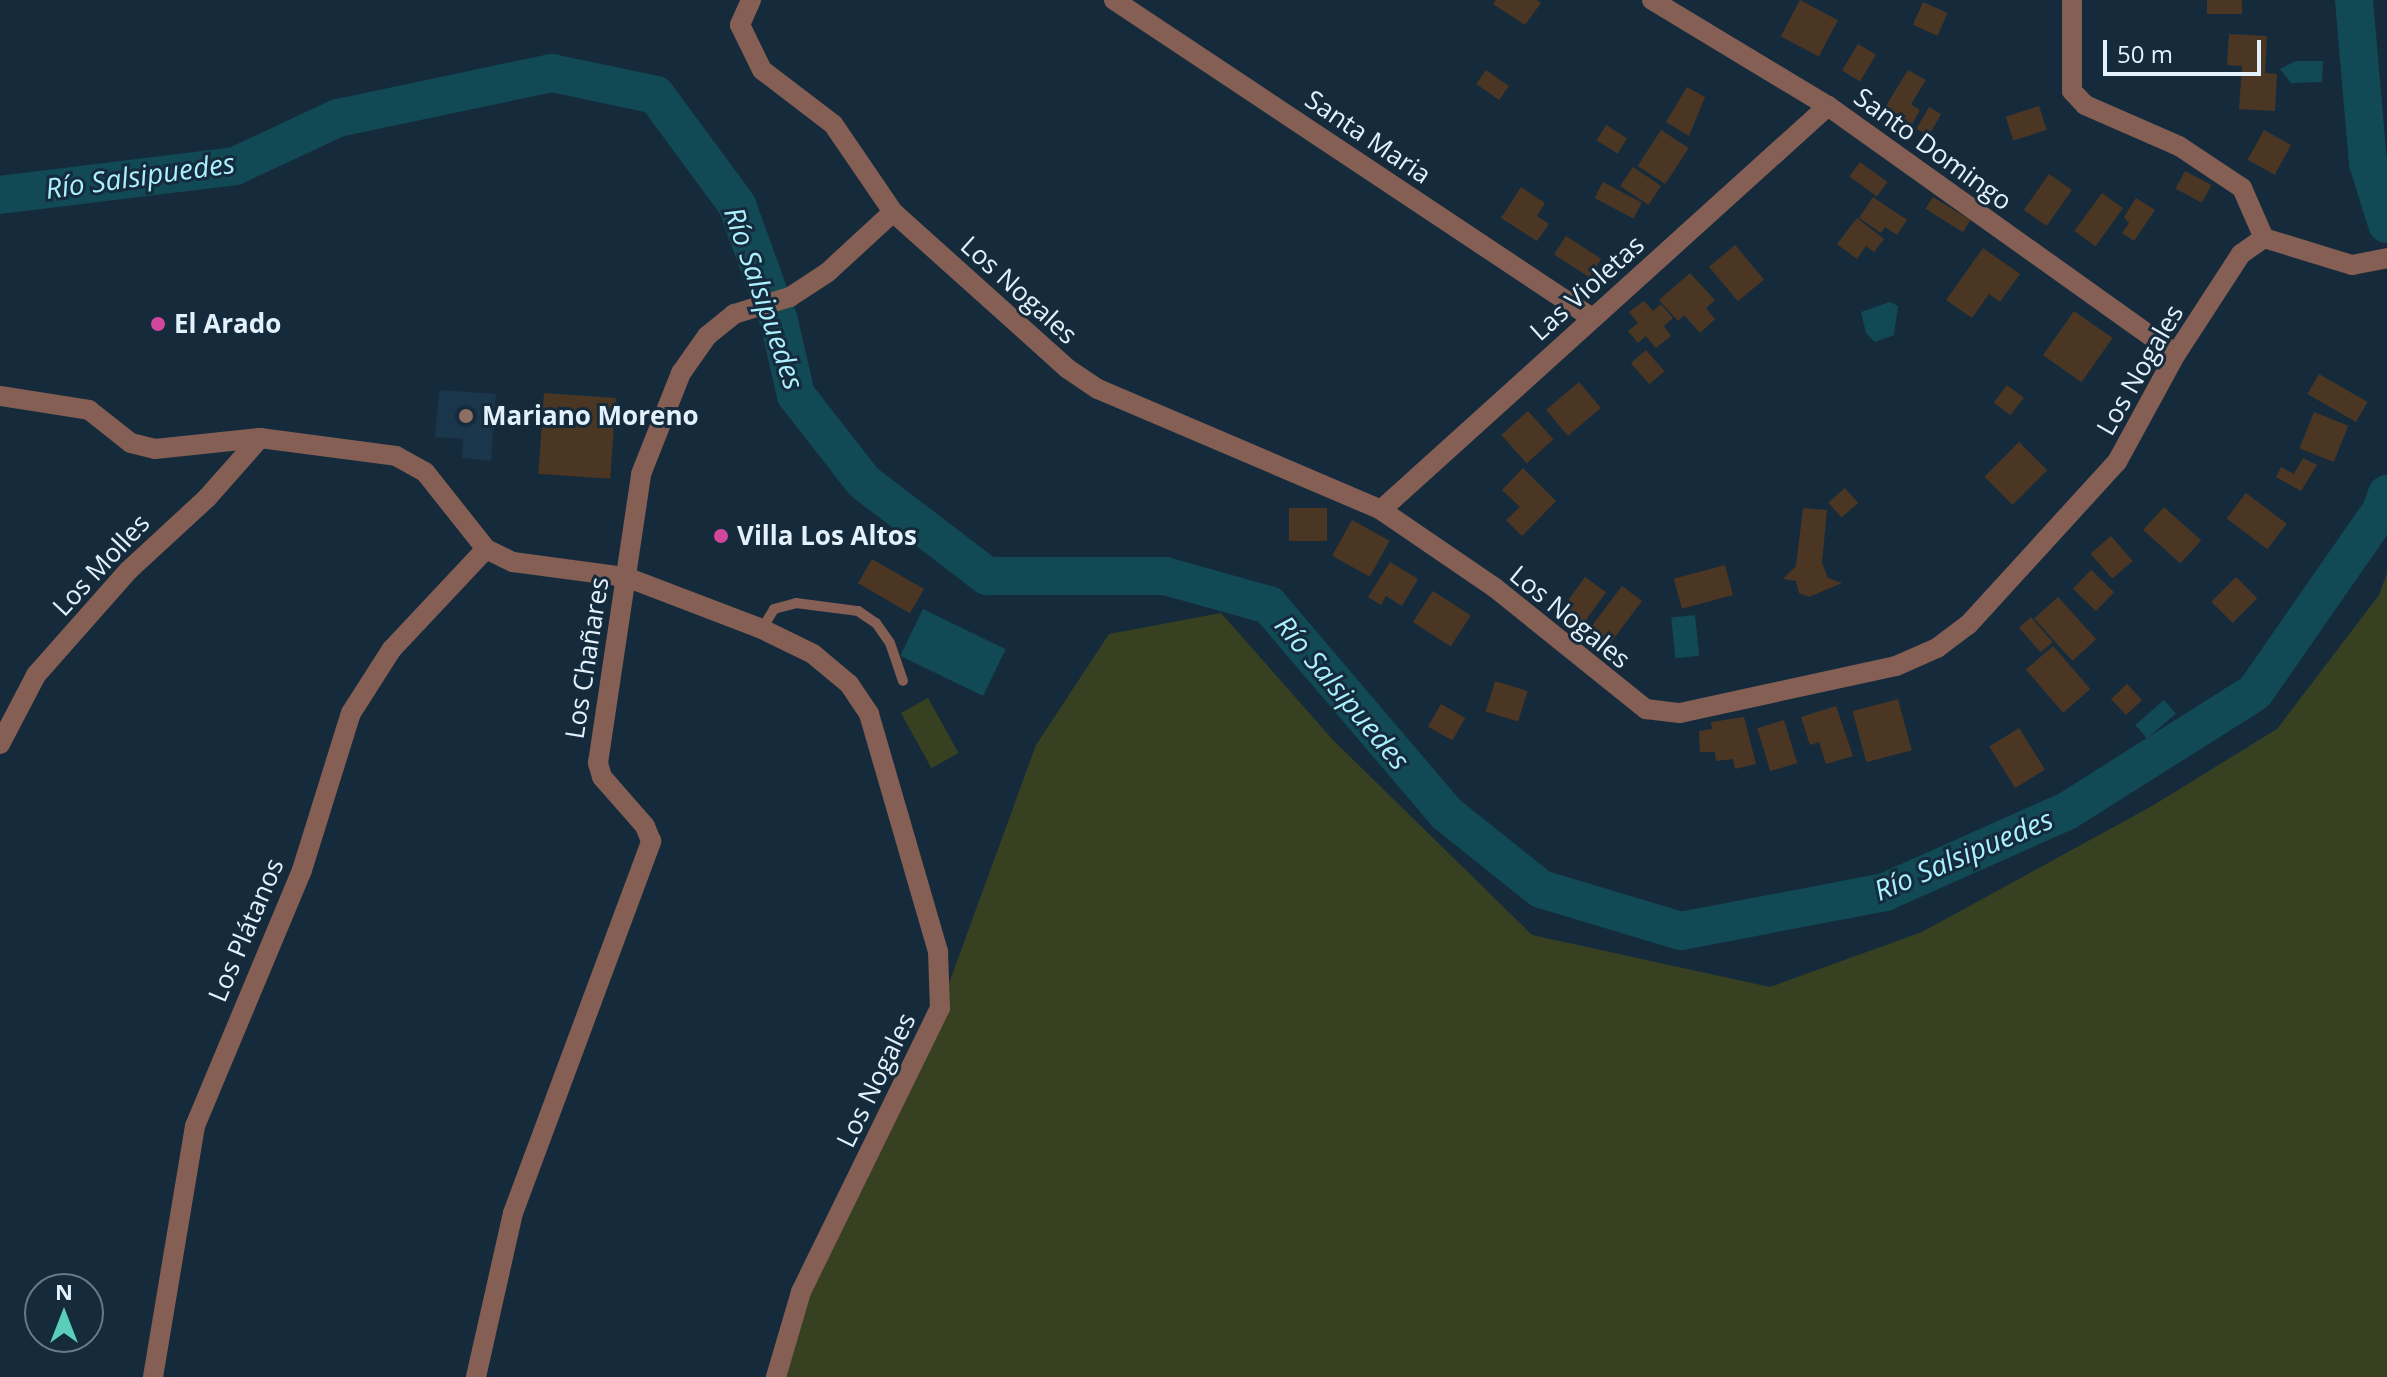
<!DOCTYPE html>
<meta charset="utf-8">
<style>
body{margin:0}
#map{position:relative;width:2387px;height:1377px;overflow:hidden;background:#152b3b;font-family:"Open Sans",sans-serif}
div>[style]{position:absolute}
[style*='--x']{left:calc(var(--x)*1px);top:calc(var(--y)*1px);width:calc(var(--w)*1px);rotate:calc(var(--a)*1deg)}
.built>*{inset:0;background:#19364b}
.green>*{inset:0;background:#384022;transform-origin:0 0}
.water>*{inset:0;background:#114a54;transform-origin:0 0}
.river>*{height:38px;margin:-19px;padding:0 19px;transform-origin:19px;border-radius:19px;background:#114a54}
.building>*{inset:0;background:#4b3624;transform-origin:0 0}
.service>*{height:10px;margin:-5px;padding:0 5px;transform-origin:5px;border-radius:5px;background:#855e54}
.minor>*{height:20px;margin:-10px;padding:0 10px;transform-origin:10px;border-radius:10px;background:#855e54}
.dots>*{width:22px;height:22px;translate:-50% -50%;box-sizing:border-box;border:4px solid #152b3b;border-radius:50%}
span{translate:-50% -50%;white-space:nowrap;text-align:center;line-height:1.15;-webkit-text-stroke:6px #152b3b;paint-order:stroke}
.street-label{font-size:26px;color:#e3f1fc}
.poi-label{font-size:26px;color:#e3f1fc;font-weight:700}
.left{translate:0 -50%;text-align:left}
.water-label{font-size:28px;color:#abf0fe;font-style:italic}
.north{position:absolute;left:24px;top:1273px;width:80px;height:80px;box-sizing:border-box;background:#152b3b;border:2px solid #677a88;border-radius:50%;rotate:0deg;font-size:22px;font-weight:700;line-height:32px;text-align:center;color:#e3f1fc}
.north::after{content:'';display:block;margin:auto;width:28px;height:36px;background:#5bcebb;clip-path:polygon(50% 0,100% 100%,50% 72%,0 100%)}
.scale{position:absolute;left:2103px;top:40px;width:158px;height:36px;box-sizing:border-box;border:4px solid #e3f1fc;border-top:0;padding-left:10px;font-size:24px;line-height:28px;white-space:nowrap;color:#e3f1fc;-webkit-text-stroke:6px #152b3b;paint-order:stroke}
</style>
<div id="map">
<div class="built">
<div style="clip-path:polygon(439px 390px,496px 394px,491px 461px,462px 458px,463px 439px,435px 437px)"></div>
</div>
<div class="green">
<div style="clip-path:polygon(2387px 573px,2387px 1377px,776px 1377px,801px 1292px,940px 1008px,1036px 745px,1109px 634px,1221px 613px,1333px 740px,1532px 935px,1770px 987px,1922px 932px,2152px 806px,2277px 729px,2379px 595px)"></div>
<div style="left:928px;top:698px;width:63px;height:31px;rotate:61deg"></div>
</div>
<div class="water">
<div style="clip-path:polygon(2296px 61px,2323px 61px,2322px 82px,2291px 83px,2280px 69px)"></div>
<div style="clip-path:polygon(1890px 302px,1898px 306px,1894px 335px,1875px 342px,1866px 333px,1861px 312px)"></div>
<div style="left:923px;top:609px;width:92px;height:52px;rotate:26deg"></div>
<div style="left:1695px;top:615px;width:41px;height:24px;rotate:84deg"></div>
<div style="left:2164px;top:700px;width:18px;height:38px;rotate:49deg"></div>
</div>
<div class="river">
<div style="--x:2354;--y:0;--w:164;--a:85.1"></div>
<div style="--x:2368;--y:163;--w:64;--a:72.7"></div>
<div style="--x:0;--y:195;--w:237;--a:-7"></div>
<div style="--x:235;--y:166;--w:114;--a:-25"></div>
<div style="--x:338;--y:118;--w:219;--a:-11.9"></div>
<div style="--x:552;--y:73;--w:106;--a:11.9"></div>
<div style="--x:656;--y:95;--w:137;--a:53.6"></div>
<div style="--x:737;--y:205;--w:123;--a:70.1"></div>
<div style="--x:779;--y:321;--w:76;--a:77.1"></div>
<div style="--x:796;--y:395;--w:110;--a:52"></div>
<div style="--x:864;--y:482;--w:155;--a:37.4"></div>
<div style="--x:987;--y:576;--w:178;--a:0"></div>
<div style="--x:1165;--y:576;--w:108;--a:15.6"></div>
<div style="--x:1269;--y:605;--w:275;--a:49.6"></div>
<div style="--x:1447;--y:814;--w:120;--a:38.6"></div>
<div style="--x:1541;--y:889;--w:146;--a:16.7"></div>
<div style="--x:1681;--y:931;--w:208;--a:-10.8"></div>
<div style="--x:1885;--y:892;--w:199;--a:-24"></div>
<div style="--x:2067;--y:811;--w:222;--a:-32.3"></div>
<div style="--x:2255;--y:692;--w:221;--a:-55.2"></div>
<div style="--x:2381;--y:511;--w:18;--a:-71"></div>
</div>
<div class="building">
<div style="clip-path:polygon(1496px 0,1537px 0,1541px 3px,1525px 25px,1493px 4px)"></div>
<div style="left:1800px;top:0;width:43px;height:41px;rotate:28deg"></div>
<div style="left:2207px;top:0;width:35px;height:14px"></div>
<div style="left:1923px;top:2px;width:27px;height:25px;rotate:24deg"></div>
<div style="clip-path:polygon(2229px 34px,2267px 36px,2265px 73px,2277px 74px,2275px 111px,2239px 109px,2242px 66px,2227px 65px)"></div>
<div style="left:1858px;top:44px;width:21px;height:31px;rotate:31deg"></div>
<div style="left:1486px;top:70px;width:28px;height:17px;rotate:35deg"></div>
<div style="clip-path:polygon(1908px 70px,1926px 80px,1911px 104px,1920px 110px,1911px 126px,1884px 109px)"></div>
<div style="clip-path:polygon(1687px 87px,1705px 97px,1689px 136px,1666px 122px)"></div>
<div style="left:2039px;top:106px;width:25px;height:35px;rotate:72deg"></div>
<div style="left:1929px;top:107px;width:14px;height:25px;rotate:30deg"></div>
<div style="left:1606px;top:125px;width:25px;height:18px;rotate:32deg"></div>
<div style="left:1661px;top:130px;width:33px;height:43px;rotate:33deg"></div>
<div style="left:2264px;top:130px;width:31px;height:34px;rotate:29deg"></div>
<div style="left:1860px;top:162px;width:34px;height:18px;rotate:36deg"></div>
<div style="left:1633px;top:167px;width:34px;height:23px;rotate:34deg"></div>
<div style="left:2185px;top:171px;width:30px;height:20px;rotate:28deg"></div>
<div style="left:2049px;top:174px;width:28px;height:44px;rotate:35deg"></div>
<div style="left:1603px;top:182px;width:44px;height:18px;rotate:28deg"></div>
<div style="clip-path:polygon(1521px 187px,1545px 203px,1537px 216px,1549px 224px,1537px 241px,1501px 218px)"></div>
<div style="left:2102px;top:193px;width:26px;height:47px;rotate:36deg"></div>
<div style="clip-path:polygon(1873px 197px,1907px 220px,1897px 235px,1885px 227px,1881px 233px,1859px 218px)"></div>
<div style="left:1933px;top:197px;width:44px;height:14px;rotate:32deg"></div>
<div style="clip-path:polygon(2136px 198px,2155px 210px,2134px 241px,2122px 233px,2129px 223px,2124px 217px)"></div>
<div style="clip-path:polygon(1857px 218px,1884px 239px,1874px 252px,1866px 246px,1857px 259px,1837px 244px)"></div>
<div style="left:1566px;top:236px;width:42px;height:22px;rotate:33deg"></div>
<div style="left:1735px;top:245px;width:45px;height:34px;rotate:50deg"></div>
<div style="clip-path:polygon(1983px 248px,2020px 274px,2000px 302px,1989px 294px,1972px 318px,1946px 300px)"></div>
<div style="clip-path:polygon(1690px 273px,1715px 300px,1706px 308px,1715px 319px,1700px 333px,1684px 315px,1678px 321px,1659px 300px)"></div>
<div style="clip-path:polygon(1644px 301px,1653px 311px,1661px 304px,1673px 318px,1664px 326px,1671px 336px,1656px 348px,1646px 336px,1638px 343px,1628px 331px,1638px 323px,1629px 312px)"></div>
<div style="left:2074px;top:311px;width:47px;height:54px;rotate:35deg"></div>
<div style="left:1646px;top:350px;width:28px;height:20px;rotate:49deg"></div>
<div style="left:2319px;top:374px;width:56px;height:23px;rotate:30deg"></div>
<div style="left:1579px;top:382px;width:34px;height:43px;rotate:50deg"></div>
<div style="left:2007px;top:385px;width:21px;height:22px;rotate:37deg"></div>
<div style="left:544px;top:393px;width:72px;height:81px;rotate:4deg"></div>
<div style="left:1528px;top:411px;width:38px;height:36px;rotate:48deg"></div>
<div style="left:2314px;top:412px;width:37px;height:39px;rotate:22deg"></div>
<div style="left:2019px;top:442px;width:40px;height:49px;rotate:45deg"></div>
<div style="clip-path:polygon(2303px 458px,2317px 465px,2301px 491px,2276px 477px,2281px 467px,2294px 474px)"></div>
<div style="clip-path:polygon(1523px 468px,1556px 501px,1522px 536px,1506px 520px,1520px 507px,1502px 490px)"></div>
<div style="left:1845px;top:488px;width:20px;height:22px;rotate:49deg"></div>
<div style="left:2246px;top:493px;width:51px;height:32px;rotate:37deg"></div>
<div style="left:2164px;top:507px;width:50px;height:31px;rotate:42deg"></div>
<div style="left:1289px;top:508px;width:38px;height:33px"></div>
<div style="clip-path:polygon(1803px 508px,1827px 510px,1822px 563px,1828px 578px,1842px 583px,1809px 597px,1799px 593px,1796px 581px,1783px 579px,1796px 566px)"></div>
<div style="left:1352px;top:520px;width:43px;height:41px;rotate:29deg"></div>
<div style="left:2111px;top:536px;width:33px;height:27px;rotate:49deg"></div>
<div style="left:872px;top:559px;width:60px;height:28px;rotate:30deg"></div>
<div style="clip-path:polygon(1390px 562px,1418px 579px,1402px 606px,1386px 596px,1381px 605px,1368px 597px)"></div>
<div style="left:1725px;top:565px;width:31px;height:53px;rotate:75deg"></div>
<div style="left:2091px;top:570px;width:32px;height:26px;rotate:44deg"></div>
<div style="left:1585px;top:577px;width:26px;height:46px;rotate:36deg"></div>
<div style="left:2236px;top:577px;width:30px;height:35px;rotate:45deg"></div>
<div style="left:1622px;top:586px;width:25px;height:64px;rotate:37deg"></div>
<div style="left:1433px;top:591px;width:45px;height:37px;rotate:33deg"></div>
<div style="left:2058px;top:597px;width:57px;height:32px;rotate:48deg"></div>
<div style="left:2031px;top:617px;width:33px;height:16px;rotate:49deg"></div>
<div style="left:2053px;top:646px;width:57px;height:36px;rotate:49deg"></div>
<div style="left:1495px;top:681px;width:34px;height:32px;rotate:17deg"></div>
<div style="left:2127px;top:684px;width:22px;height:22px;rotate:47deg"></div>
<div style="left:1898px;top:699px;width:53px;height:47px;rotate:75deg"></div>
<div style="left:1441px;top:704px;width:28px;height:26px;rotate:30deg"></div>
<div style="clip-path:polygon(1836px 706px,1853px 756px,1826px 764px,1819px 742px,1810px 745px,1801px 717px)"></div>
<div style="clip-path:polygon(1744px 717px,1756px 764px,1735px 769px,1733px 759px,1716px 761px,1715px 752px,1700px 752px,1699px 731px,1712px 729px,1711px 722px)"></div>
<div style="left:1784px;top:720px;width:45px;height:28px;rotate:73deg"></div>
<div style="left:2019px;top:728px;width:49px;height:35px;rotate:58deg"></div>
</div>
<div class="service">
<div style="--x:762;--y:629;--w:23;--a:-59"></div>
<div style="--x:774;--y:609;--w:23;--a:-15"></div>
<div style="--x:796;--y:603;--w:63;--a:7.4"></div>
<div style="--x:858;--y:611;--w:22;--a:34"></div>
<div style="--x:876;--y:623;--w:24;--a:55"></div>
<div style="--x:890;--y:643;--w:40;--a:71.1"></div>
</div>
<div class="minor">
<div style="--x:751;--y:0;--w:27;--a:114"></div>
<div style="--x:740;--y:25;--w:50;--a:63.9"></div>
<div style="--x:762;--y:70;--w:89;--a:37.3"></div>
<div style="--x:833;--y:124;--w:107;--a:55.7"></div>
<div style="--x:893;--y:212;--w:235;--a:41.9"></div>
<div style="--x:1068;--y:369;--w:36;--a:34"></div>
<div style="--x:1098;--y:389;--w:308;--a:23.1"></div>
<div style="--x:1381;--y:510;--w:137;--a:34.3"></div>
<div style="--x:1494;--y:587;--w:195;--a:38.8"></div>
<div style="--x:1646;--y:709;--w:34;--a:7"></div>
<div style="--x:1680;--y:713;--w:221;--a:-12.3"></div>
<div style="--x:1896;--y:666;--w:45;--a:-23.7"></div>
<div style="--x:1937;--y:648;--w:39;--a:-37"></div>
<div style="--x:1968;--y:625;--w:221;--a:-47.6"></div>
<div style="--x:2117;--y:462;--w:123;--a:-61.4"></div>
<div style="--x:2176;--y:354;--w:119;--a:-57"></div>
<div style="--x:2241;--y:254;--w:28;--a:-35"></div>
<div style="--x:1114;--y:0;--w:574;--a:33.63"></div>
<div style="--x:1652;--y:0;--w:205;--a:31.1"></div>
<div style="--x:1828;--y:106;--w:427;--a:35.5"></div>
<div style="--x:2072;--y:0;--w:91;--a:90"></div>
<div style="--x:2072;--y:91;--w:19;--a:47"></div>
<div style="--x:2085;--y:105;--w:103;--a:23.6"></div>
<div style="--x:2179;--y:146;--w:76;--a:33.7"></div>
<div style="--x:2242;--y:188;--w:55;--a:66.3"></div>
<div style="--x:2264;--y:238;--w:92;--a:17.1"></div>
<div style="--x:2352;--y:265;--w:36;--a:-11"></div>
<div style="--x:0;--y:396;--w:90;--a:8.9"></div>
<div style="--x:89;--y:410;--w:53;--a:38.2"></div>
<div style="--x:131;--y:443;--w:25;--a:14"></div>
<div style="--x:155;--y:449;--w:106;--a:-6"></div>
<div style="--x:260;--y:438;--w:137;--a:7.5"></div>
<div style="--x:396;--y:456;--w:33;--a:29"></div>
<div style="--x:425;--y:472;--w:98;--a:51.6"></div>
<div style="--x:486;--y:549;--w:30;--a:26"></div>
<div style="--x:513;--y:562;--w:114;--a:7.6"></div>
<div style="--x:626;--y:577;--w:146;--a:20.9"></div>
<div style="--x:762;--y:629;--w:57;--a:26.1"></div>
<div style="--x:813;--y:654;--w:47;--a:39.8"></div>
<div style="--x:849;--y:684;--w:36;--a:56"></div>
<div style="--x:869;--y:714;--w:248;--a:73.8"></div>
<div style="--x:938;--y:952;--w:56;--a:88"></div>
<div style="--x:940;--y:1008;--w:316;--a:116.1"></div>
<div style="--x:801;--y:1292;--w:89;--a:106.4"></div>
<div style="--x:1381;--y:510;--w:603;--a:-42.11"></div>
<div style="--x:0;--y:744;--w:78;--a:-62.4"></div>
<div style="--x:36;--y:675;--w:140;--a:-48.5"></div>
<div style="--x:129;--y:570;--w:106;--a:-42.7"></div>
<div style="--x:207;--y:498;--w:80;--a:-48.5"></div>
<div style="--x:153;--y:1377;--w:254;--a:-80.5"></div>
<div style="--x:195;--y:1126;--w:277;--a:-67.3"></div>
<div style="--x:302;--y:870;--w:164;--a:-72.7"></div>
<div style="--x:351;--y:713;--w:76;--a:-57.4"></div>
<div style="--x:392;--y:649;--w:137;--a:-46.8"></div>
<div style="--x:476;--y:1377;--w:168;--a:-77.3"></div>
<div style="--x:513;--y:1213;--w:397;--a:-69.6"></div>
<div style="--x:651;--y:841;--w:16;--a:-112"></div>
<div style="--x:645;--y:826;--w:65;--a:-131.3"></div>
<div style="--x:602;--y:777;--w:15;--a:-106"></div>
<div style="--x:598;--y:763;--w:292;--a:-81.5"></div>
<div style="--x:641;--y:474;--w:109;--a:-68.4"></div>
<div style="--x:681;--y:373;--w:45;--a:-54.9"></div>
<div style="--x:707;--y:336;--w:35;--a:-39"></div>
<div style="--x:734;--y:314;--w:59;--a:-16.9"></div>
<div style="--x:790;--y:297;--w:45;--a:-33.3"></div>
<div style="--x:828;--y:272;--w:88;--a:-42.7"></div>
</div>
<div class="dots">
<div style="left:158px;top:324px;background:#d1479c"></div>
<div style="left:466px;top:416px;background:#8d6e63"></div>
<div style="left:721px;top:536px;background:#d1479c"></div>
</div>
<div class="street-label">
<span style="left:1368px;top:137px;rotate:34deg">Santa Maria</span>
<span style="left:1933px;top:149px;rotate:36deg">Santo Domingo</span>
<span style="left:1587px;top:288px;rotate:-42deg">Las Violetas</span>
<span style="left:1019px;top:290px;rotate:42deg">Los Nogales</span>
<span style="left:2140px;top:370px;rotate:-60deg">Los Nogales</span>
<span style="left:101px;top:565px;rotate:-47deg">Los Molles</span>
<span style="left:1570px;top:617px;rotate:39deg">Los Nogales</span>
<span style="left:587px;top:658px;rotate:-81deg">Los Chañares</span>
<span style="left:246px;top:930px;rotate:-67deg">Los Plátanos</span>
<span style="left:876px;top:1080px;rotate:-64deg">Los Nogales</span>
</div>
<div class="poi-label">
<span class="left" style="left:174px;top:324px">El Arado</span>
<span class="left" style="left:482px;top:416px">Mariano Moreno</span>
<span class="left" style="left:737px;top:536px">Villa Los Altos</span>
</div>
<div class="water-label">
<span style="left:140px;top:175px;rotate:-8deg">Río Salsipuedes</span>
<span style="left:765px;top:298px;rotate:71deg">Río Salsipuedes</span>
<span style="left:1343px;top:692px;rotate:50deg">Río Salsipuedes</span>
<span style="left:1963px;top:854px;rotate:-23deg">Río Salsipuedes</span>
</div>
<div class="north">N</div>
<div class="scale">50 m</div>
</div>
